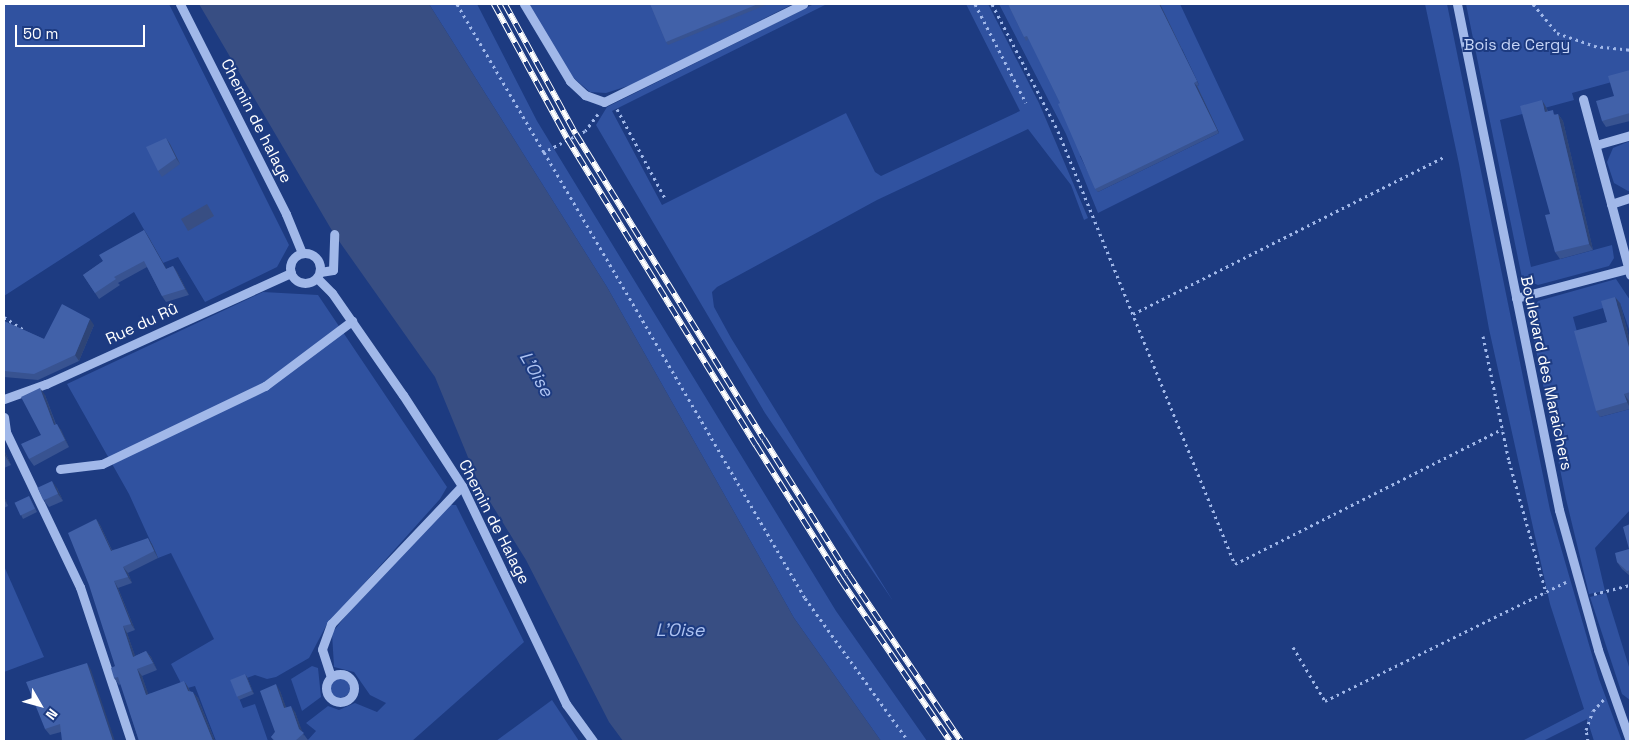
<!DOCTYPE html>
<meta charset="utf-8">
<style>
body{margin:0}
#map{position:relative;width:1634px;height:745px;overflow:hidden;background:#1d3b81;font-family:"Space Grotesk",sans-serif}
div>[style]{position:absolute}
[style*='--x']{left:calc(var(--x)*1px);top:calc(var(--y)*1px);width:calc(var(--w)*1px);rotate:calc(var(--a)*1deg)}
.green>*{inset:0;background:#3052a0}
.round{border-radius:50%}
.water>*{inset:0;background:#384e83;transform-origin:0 0}
.path>*{height:3px;margin-top:-1.5px;transform-origin:0;background:repeating-linear-gradient(90deg,#a1b8e9 0 2.5px,transparent 0 6.5px)}
.minor>*{height:9px;margin:-4.5px;padding:0 4.5px;transform-origin:4.5px;border-radius:4.5px;background:#a1b8e9}
.minor>.ring{margin:-4.5px;padding:0;box-sizing:content-box;background:none;border:9px solid #a1b8e9;border-radius:50%}
.rail>*{height:5.5px;margin-top:-2.75px;transform-origin:0;background:repeating-linear-gradient(90deg,#1d3b81 0 11px,#fff 0 22px);box-sizing:border-box;border-block:1px solid #fff}
.wall>*{inset:0;background:#385391}
.shaded-wall>*{inset:0;background:#2e4476}
.building>*{inset:0;background:#4161a9;transform-origin:0 0}
span{translate:-50% -50%;white-space:nowrap;text-align:center;line-height:1.15;-webkit-text-stroke:4px #1d3b81;paint-order:stroke}
.park-label{font-size:16px;color:#c6d5f7}
.street-label{font-size:16px;color:#fff}
.water-label{font-size:18px;color:#adc2f1;font-style:italic}
.frame{position:absolute;inset:0;border:5px solid #fff;pointer-events:none}
.north{position:absolute;left:15px;top:680px;width:50px;height:50px;-webkit-text-stroke:4px #1d3b81;paint-order:stroke;rotate:128deg;font-size:14px;font-weight:700;line-height:20px;text-align:center;color:#fff}
.north::after{content:'';display:block;margin:auto;width:18px;height:22px;background:#fff;clip-path:polygon(50% 0,100% 100%,50% 72%,0 100%)}
.scale{position:absolute;left:15px;top:25px;width:130px;height:22px;box-sizing:border-box;border:2px solid #fff;border-top:0;padding-left:6px;font-size:15px;line-height:18px;white-space:nowrap;color:#fff;-webkit-text-stroke:4px #1d3b81;paint-order:stroke}
</style>
<div id="map">
<div class="green">
<div style="clip-path:polygon(4px 4px,169px 4px,289px 245px,277px 267px,205px 302px,178px 257px,163px 263px,134px 212px,4px 296px)"></div>
<div style="clip-path:polygon(429px 4px,477px 4px,537px 121px,836px 611px,927px 741px,881px 741px,794px 618px,607px 287px)"></div>
<div style="clip-path:polygon(528px 4px,793px 4px,634px 84px,606px 93px,590px 92px,570px 75px)"></div>
<div style="clip-path:polygon(814px 4px,827px 4px,612px 111px,662px 205px,846px 113px,875px 172px,881px 176px,1020px 111px,966px 4px,988px 4px,1039px 103px,1088px 218px,1084px 220px,1071px 185px,1028px 129px,877px 200px,717px 287px,712px 292px,714px 307px,731px 338px,893px 601px,765px 413px,596px 125px,607px 107px)"></div>
<div style="clip-path:polygon(evenodd,999px 4px,1102px 4px,1036px 52px,1045px 71px,1163px 14px,1159px 4px,1180px 4px,1244px 140px,1098px 213px,1066px 134px,999px 4px,1182px 49px,1199px 85px,1078px 143px,1061px 107px,1182px 49px,999px 4px,1202px 97px,1219px 133px,1098px 192px,1080px 156px,1202px 97px)"></div>
<div style="clip-path:polygon(1425px 4px,1447px 4px,1550px 510px,1599px 679px,1622px 741px,1594px 741px,1587px 719px,1543px 741px,1522px 741px,1584px 709px,1550px 604px,1489px 329px,1459px 164px)"></div>
<div style="clip-path:polygon(1466px 4px,1630px 4px,1630px 77px,1572px 93px,1574px 100px,1500px 120px,1531px 267px,1612px 245px,1614px 258px,1609px 266px,1538px 285px,1522px 278px)"></div>
<div style="clip-path:polygon(1630px 141px,1630px 191px,1628px 191px,1614px 183px,1607px 162px,1613px 148px)"></div>
<div style="clip-path:polygon(1616px 279px,1630px 300px,1630px 332px,1620px 303px,1573px 317px,1600px 417px,1630px 409px,1630px 510px,1595px 548px,1605px 591px,1589px 594px,1566px 499px,1529px 315px,1538px 301px)"></div>
<div style="clip-path:polygon(263px 292px,318px 295px,447px 487px,440px 499px,326px 626px,309px 658px,276px 677px,267px 679px,255px 675px,233px 683px,243px 708px,255px 704px,268px 741px,216px 741px,195px 686px,184px 689px,171px 664px,214px 639px,171px 553px,158px 558px,129px 494px,67px 384px)"></div>
<div style="clip-path:polygon(448px 505px,456px 505px,524px 642px,412px 741px,307px 741px,316px 731px,306px 723px,328px 706px,339px 710px,355px 703px,377px 712px,386px 703px,370px 695px,354px 672px,334px 667px,332px 633px,363px 594px)"></div>
<div style="clip-path:polygon(4px 566px,44px 657px,4px 672px)"></div>
<div style="clip-path:polygon(1606px 593px,1630px 670px,1630px 700px,1622px 694px,1590px 597px)"></div>
<div style="clip-path:polygon(312px 666px,318px 668px,321px 697px,302px 711px,291px 679px)"></div>
<div class="round" style="left:330px;top:678px;width:20px;height:20px"></div>
<div style="clip-path:polygon(552px 700px,579px 741px,496px 741px)"></div>
</div>
<div class="water">
<div style="clip-path:polygon(199px 4px,429px 4px,607px 287px,794px 618px,881px 741px,623px 741px,609px 722px,526px 560px,479px 484px,435px 377px,334px 234px)"></div>
<div style="left:207px;top:204px;width:14px;height:30px;rotate:60deg"></div>
</div>
<div class="path">
<div style="--x:457;--y:4;--w:172;--a:59.6"></div>
<div style="--x:975;--y:4;--w:111;--a:62.7"></div>
<div style="--x:992;--y:4;--w:143;--a:62.5"></div>
<div style="--x:1058;--y:131;--w:468;--a:67.8"></div>
<div style="--x:1235;--y:564;--w:299;--a:-26.8"></div>
<div style="--x:1533;--y:4;--w:38;--a:50"></div>
<div style="--x:1557;--y:33;--w:39;--a:19"></div>
<div style="--x:1594;--y:46;--w:36;--a:6"></div>
<div style="--x:617;--y:109;--w:103;--a:61.7"></div>
<div style="--x:598;--y:114;--w:21;--a:127"></div>
<div style="--x:585;--y:131;--w:46;--a:152.9"></div>
<div style="--x:544;--y:152;--w:517;--a:59.66"></div>
<div style="--x:805;--y:598;--w:176;--a:54.2"></div>
<div style="--x:1133;--y:314;--w:348;--a:-26.8"></div>
<div style="--x:4;--y:317;--w:24;--a:33"></div>
<div style="--x:1483;--y:336;--w:128;--a:78.3"></div>
<div style="--x:1509;--y:461;--w:137;--a:74.3"></div>
<div style="--x:1594;--y:594;--w:37;--a:-14"></div>
<div style="--x:1293;--y:647;--w:63;--a:59.3"></div>
<div style="--x:1325;--y:701;--w:269;--a:-26.3"></div>
<div style="--x:1588;--y:741;--w:11;--a:-100"></div>
<div style="--x:1586;--y:730;--w:20;--a:-70"></div>
<div style="--x:1593;--y:711;--w:16;--a:-47"></div>
</div>
<div class="minor">
<div style="--x:180;--y:4;--w:235;--a:63.2"></div>
<div style="--x:286;--y:214;--w:42;--a:67.7"></div>
<div style="--x:524;--y:4;--w:90;--a:59.1"></div>
<div style="--x:570;--y:81;--w:21;--a:43"></div>
<div style="--x:585;--y:95;--w:20;--a:20"></div>
<div style="--x:604;--y:102;--w:222;--a:-26.2"></div>
<div style="--x:1457;--y:4;--w:516;--a:78.6"></div>
<div style="--x:1559;--y:510;--w:145;--a:74.4"></div>
<div style="--x:1598;--y:650;--w:96;--a:70.6"></div>
<div style="--x:1583;--y:99;--w:182;--a:75"></div>
<div style="--x:1596;--y:145;--w:35;--a:-16"></div>
<div style="--x:1611;--y:204;--w:20;--a:-18"></div>
<div class="ring" style="left:290px;top:253px;width:21px;height:21px"></div>
<div style="--x:320;--y:272;--w:13;--a:-9"></div>
<div style="--x:333;--y:270;--w:36;--a:-88"></div>
<div style="--x:317;--y:278;--w:21;--a:45"></div>
<div style="--x:332;--y:293;--w:124;--a:55.2"></div>
<div style="--x:403;--y:395;--w:108;--a:57"></div>
<div style="--x:462;--y:486;--w:242;--a:64.5"></div>
<div style="--x:566;--y:704;--w:46;--a:53.9"></div>
<div style="--x:1516;--y:298;--w:118;--a:-14.7"></div>
<div style="--x:4;--y:399;--w:45;--a:-19.7"></div>
<div style="--x:46;--y:384;--w:269;--a:-24.4"></div>
<div style="--x:4;--y:417;--w:15;--a:82"></div>
<div style="--x:6;--y:432;--w:172;--a:64.5"></div>
<div style="--x:80;--y:587;--w:162;--a:71.7"></div>
<div style="--x:60;--y:469;--w:42;--a:-6.8"></div>
<div style="--x:102;--y:464;--w:181;--a:-25.6"></div>
<div style="--x:265;--y:386;--w:109;--a:-36.8"></div>
<div class="ring" style="left:326px;top:674px;width:19px;height:19px"></div>
<div style="--x:331;--y:677;--w:29;--a:-108"></div>
<div style="--x:322;--y:649;--w:27;--a:-70"></div>
<div style="--x:331;--y:624;--w:190;--a:-46.5"></div>
</div>
<div class="rail">
<div style="--x:494;--y:4;--w:153;--a:61.4"></div>
<div style="--x:567;--y:138;--w:361;--a:58.4"></div>
<div style="--x:756;--y:445;--w:160;--a:57.8"></div>
<div style="--x:841;--y:580;--w:194;--a:55.9"></div>
<div style="--x:505;--y:4;--w:148;--a:61.4"></div>
<div style="--x:576;--y:134;--w:358;--a:58.4"></div>
<div style="--x:764;--y:439;--w:160;--a:58"></div>
<div style="--x:849;--y:575;--w:200;--a:56"></div>
</div>
<div class="wall">
<div style="clip-path:polygon(650px 4px,768px 4px,668px 45px,666px 42px)"></div>
<div style="clip-path:polygon(1008px 4px,1160px 4px,1199px 85px,1197px 86px,1219px 133px,1098px 192px,1095px 189px,1060px 103px,1043px 67px,1029px 39px,1026px 41px,1024px 37px)"></div>
<div style="clip-path:polygon(1630px 70px,1630px 121px,1606px 127px,1602px 121px)"></div>
<div style="clip-path:polygon(1546px 107px,1548px 111px,1556px 115px,1558px 114px,1563px 121px,1593px 250px,1560px 259px,1555px 252px,1550px 214px)"></div>
<div style="clip-path:polygon(170px 144px,180px 164px,162px 177px,158px 171px)"></div>
<div style="clip-path:polygon(144px 230px,166px 269px,173px 266px,177px 272px,189px 295px,166px 302px,162px 296px,147px 267px,118px 283px,120px 285px,99px 299px,83px 275px,103px 261px)"></div>
<div style="clip-path:polygon(1620px 303px,1630px 341px,1630px 400px,1629px 401px,1630px 409px,1600px 417px,1596px 411px,1607px 322px)"></div>
<div style="clip-path:polygon(4px 321px,44px 339px,94px 325px,79px 361px,38px 380px,4px 377px)"></div>
<div style="clip-path:polygon(45px 395px,56px 424px,61px 430px,69px 447px,34px 466px,29px 459px,41px 435px)"></div>
<div style="clip-path:polygon(4px 450px,11px 465px,4px 468px)"></div>
<div style="clip-path:polygon(57px 488px,63px 501px,49px 507px,44px 501px)"></div>
<div style="clip-path:polygon(4px 496px,8px 506px,4px 508px)"></div>
<div style="clip-path:polygon(29px 496px,37px 512px,23px 519px,21px 515px)"></div>
<div style="clip-path:polygon(96px 519px,100px 525px,112px 550px,152px 544px,158px 558px,128px 573px,132px 583px,118px 588px,135px 630px,127px 633px,135px 656px,146px 651px,151px 657px,157px 670px,142px 676px,148px 694px,188px 687px,190px 691px,198px 698px,215px 741px,139px 741px,121px 684px,119px 685px,114px 678px,115px 666px)"></div>
<div style="clip-path:polygon(1630px 524px,1630px 576px,1622px 569px,1617px 562px,1629px 549px)"></div>
<div style="clip-path:polygon(91px 670px,61px 732px,50px 735px,45px 729px)"></div>
<div style="clip-path:polygon(247px 677px,254px 694px,239px 700px,237px 696px)"></div>
<div style="clip-path:polygon(280px 691px,286px 708px,295px 712px,302px 732px,308px 740px,307px 741px,274px 741px,271px 737px,275px 732px)"></div>
</div>
<div class="shaded-wall">
<div style="clip-path:polygon(1159px 4px,1160px 4px,1199px 85px,1197px 81px)"></div>
<div style="clip-path:polygon(1194px 83px,1197px 86px,1219px 133px,1217px 130px)"></div>
<div style="clip-path:polygon(1542px 100px,1546px 107px,1550px 118px,1545px 112px)"></div>
<div style="clip-path:polygon(1558px 114px,1563px 121px,1593px 250px,1589px 244px)"></div>
<div style="clip-path:polygon(166px 138px,170px 144px,180px 164px,176px 158px)"></div>
<div style="clip-path:polygon(144px 230px,148px 236px,170px 275px,166px 269px)"></div>
<div style="clip-path:polygon(173px 266px,177px 272px,189px 295px,185px 289px)"></div>
<div style="clip-path:polygon(1615px 297px,1620px 303px,1630px 341px,1630px 351px)"></div>
<div style="clip-path:polygon(90px 319px,94px 325px,79px 361px,75px 355px)"></div>
<div style="clip-path:polygon(40px 388px,45px 395px,58px 431px,54px 425px)"></div>
<div style="clip-path:polygon(1624px 394px,1629px 401px,1630px 408px,1627px 402px)"></div>
<div style="clip-path:polygon(57px 424px,61px 430px,69px 447px,65px 440px)"></div>
<div style="clip-path:polygon(4px 450px,11px 465px,4px 454px)"></div>
<div style="clip-path:polygon(52px 481px,57px 488px,63px 501px,58px 494px)"></div>
<div style="clip-path:polygon(4px 496px,8px 506px,4px 499px)"></div>
<div style="clip-path:polygon(96px 519px,100px 525px,115px 557px,111px 551px)"></div>
<div style="clip-path:polygon(148px 538px,152px 544px,158px 558px,154px 551px)"></div>
<div style="clip-path:polygon(123px 567px,128px 573px,132px 583px,128px 577px)"></div>
<div style="clip-path:polygon(114px 581px,118px 588px,135px 630px,131px 624px)"></div>
<div style="clip-path:polygon(123px 626px,127px 633px,138px 664px,133px 657px)"></div>
<div style="clip-path:polygon(146px 651px,151px 657px,157px 670px,153px 663px)"></div>
<div style="clip-path:polygon(87px 663px,91px 670px,115px 741px,113px 741px)"></div>
<div style="clip-path:polygon(137px 669px,142px 676px,151px 702px,146px 695px)"></div>
<div style="clip-path:polygon(245px 674px,247px 677px,254px 694px,252px 691px)"></div>
<div style="clip-path:polygon(184px 681px,188px 687px,192px 697px,188px 691px)"></div>
<div style="clip-path:polygon(276px 684px,280px 691px,289px 715px,284px 708px)"></div>
<div style="clip-path:polygon(193px 692px,198px 698px,215px 741px,213px 741px)"></div>
<div style="clip-path:polygon(291px 706px,295px 712px,304px 736px,299px 729px)"></div>
</div>
<div class="building">
<div style="clip-path:polygon(650px 4px,758px 4px,666px 42px)"></div>
<div style="clip-path:polygon(1008px 4px,1159px 4px,1197px 81px,1194px 83px,1217px 130px,1095px 189px,1058px 104px,1060px 103px,1027px 36px,1024px 37px)"></div>
<div style="clip-path:polygon(1630px 70px,1630px 113px,1602px 121px,1596px 101px,1614px 96px,1608px 76px)"></div>
<div style="clip-path:polygon(1542px 100px,1545px 112px,1553px 110px,1554px 115px,1558px 114px,1589px 244px,1555px 252px,1545px 215px,1550px 214px,1520px 106px)"></div>
<div style="clip-path:polygon(166px 138px,176px 158px,158px 171px,146px 147px)"></div>
<div style="clip-path:polygon(144px 230px,166px 269px,173px 266px,185px 289px,162px 296px,144px 261px,114px 277px,116px 279px,95px 293px,83px 275px,103px 261px,99px 255px)"></div>
<div style="clip-path:polygon(1615px 297px,1630px 351px,1630px 392px,1624px 394px,1627px 402px,1596px 411px,1574px 331px,1607px 322px,1601px 301px)"></div>
<div style="clip-path:polygon(62px 304px,90px 319px,75px 355px,34px 374px,4px 371px,4px 321px,44px 339px)"></div>
<div style="clip-path:polygon(40px 388px,54px 425px,57px 424px,65px 440px,29px 459px,21px 444px,41px 435px,21px 397px)"></div>
<div style="left:52px;top:481px;width:14px;height:16px;rotate:65deg"></div>
<div style="left:29px;top:496px;width:14px;height:16px;rotate:65deg"></div>
<div style="clip-path:polygon(96px 519px,111px 551px,148px 538px,154px 551px,123px 567px,128px 577px,114px 581px,131px 624px,123px 626px,133px 657px,146px 651px,153px 663px,137px 669px,146px 695px,184px 681px,188px 691px,193px 692px,213px 741px,139px 741px,118px 677px,114px 678px,111px 668px,115px 666px,89px 585px,68px 533px)"></div>
<div style="clip-path:polygon(1630px 524px,1630px 570px,1627px 571px,1617px 562px,1615px 553px,1629px 549px,1623px 527px)"></div>
<div style="clip-path:polygon(87px 663px,113px 741px,62px 741px,60px 724px,45px 729px,26px 682px)"></div>
<div style="left:245px;top:674px;width:18px;height:16px;rotate:68deg"></div>
<div style="clip-path:polygon(276px 684px,284px 708px,291px 706px,299px 729px,304px 733px,295px 741px,275px 741px,271px 737px,275px 732px,260px 691px)"></div>
</div>
<div class="park-label">
<span style="left:1517px;top:45px">Bois de Cergy</span>
</div>
<div class="street-label">
<span style="left:256px;top:121px;rotate:63deg">Chemin de halage</span>
<span style="left:142px;top:324px;rotate:-25deg">Rue du Rû</span>
<span style="left:1546px;top:373px;rotate:78deg">Boulevard des Maraichers</span>
<span style="left:494px;top:522px;rotate:63deg">Chemin de Halage</span>
</div>
<div class="water-label">
<span style="left:536px;top:374px;rotate:60deg">L'Oise</span>
<span style="left:680px;top:630px">L’Oise</span>
</div>
<div class="frame"></div>
<div class="north">N</div>
<div class="scale">50 m</div>
</div>
